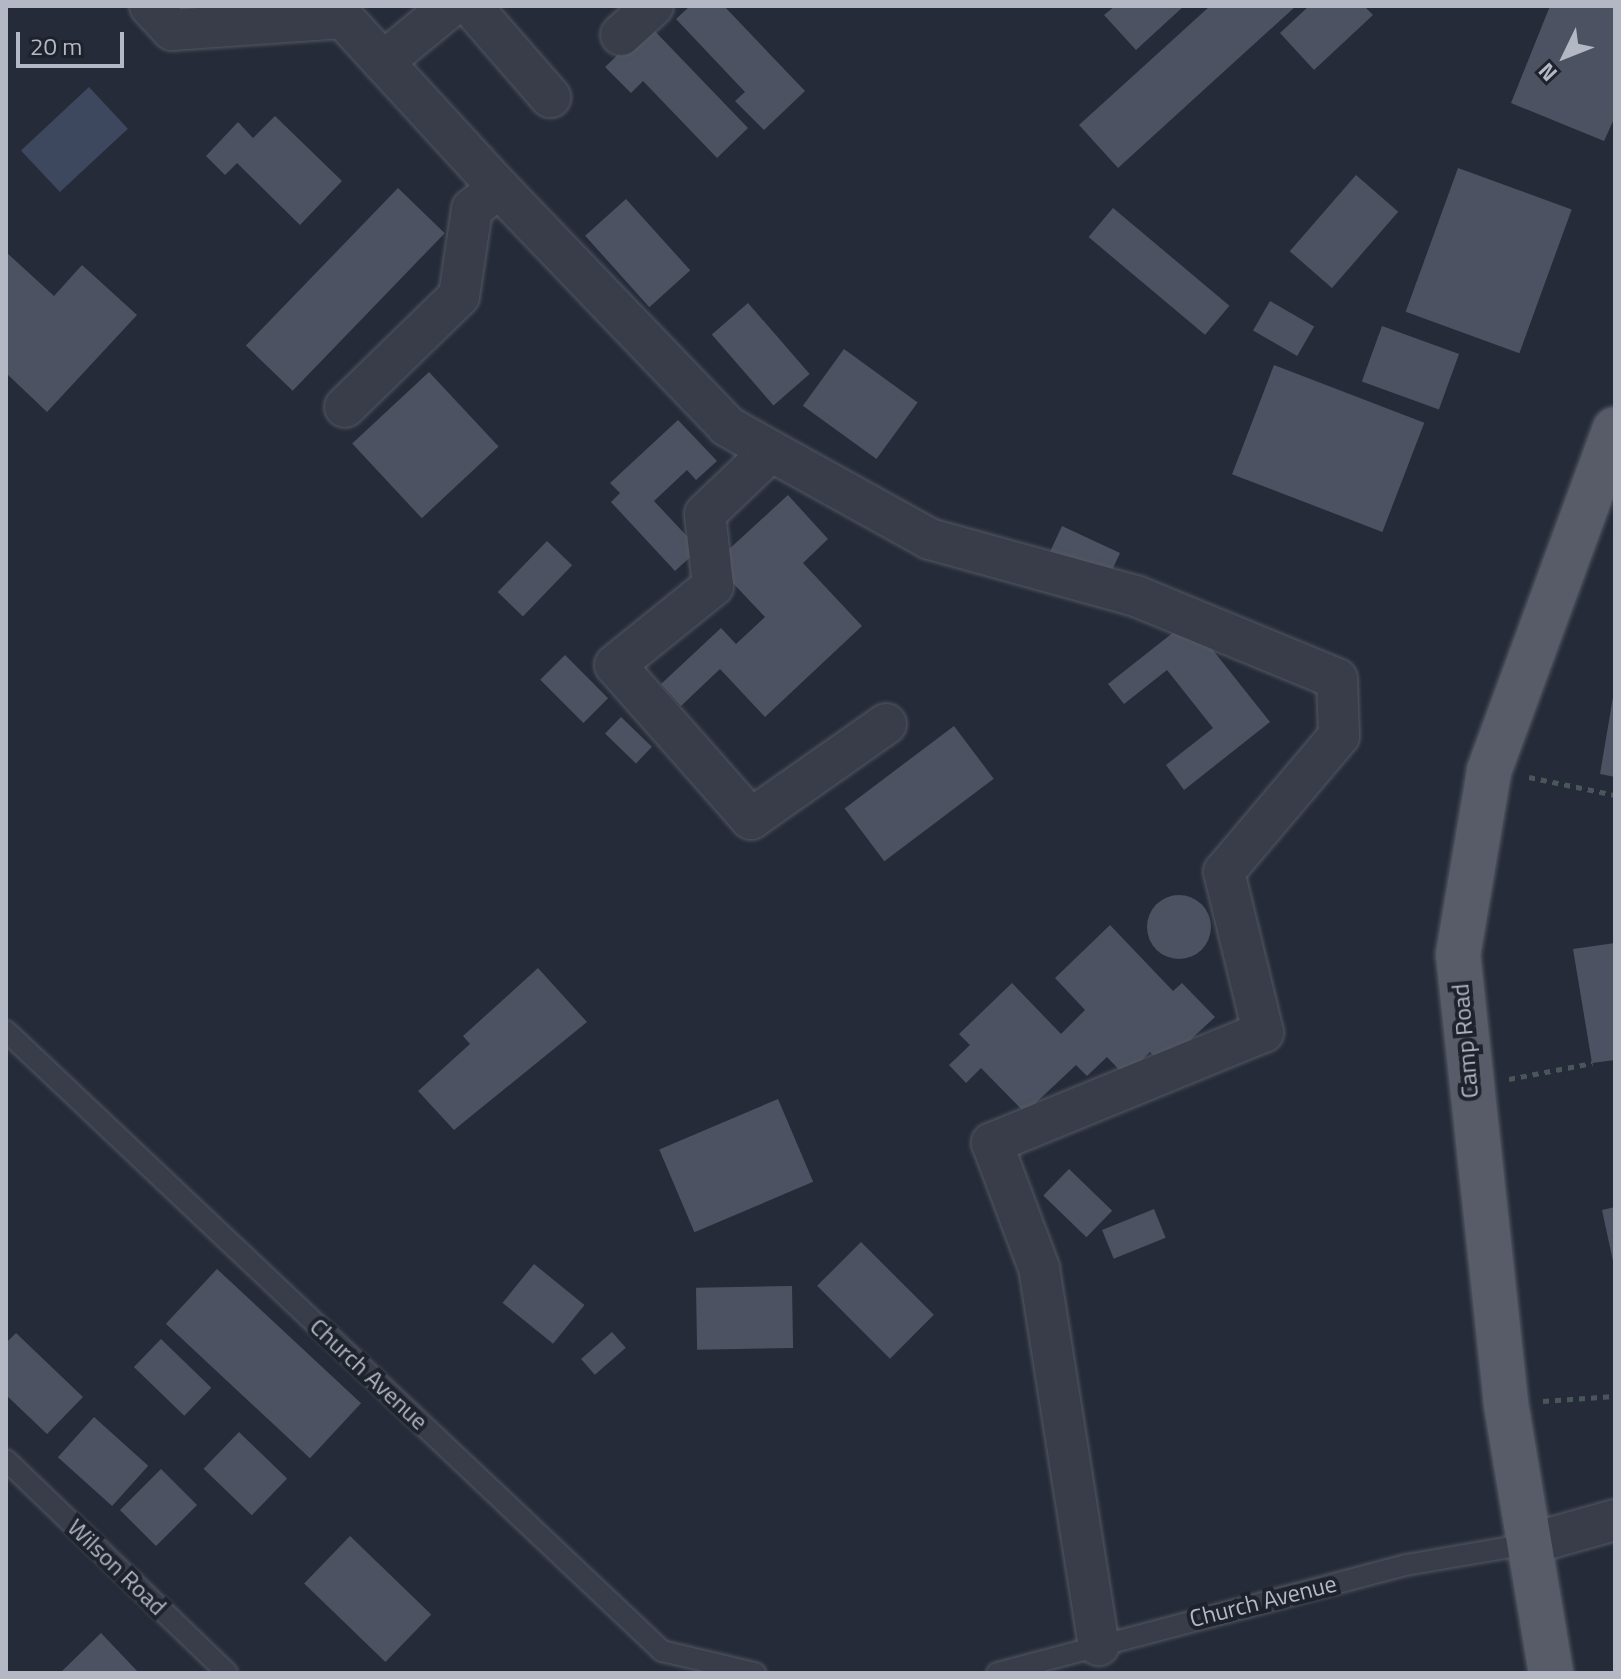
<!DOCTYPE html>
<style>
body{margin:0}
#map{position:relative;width:1621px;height:1679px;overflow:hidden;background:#252b38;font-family:"Titillium Web",sans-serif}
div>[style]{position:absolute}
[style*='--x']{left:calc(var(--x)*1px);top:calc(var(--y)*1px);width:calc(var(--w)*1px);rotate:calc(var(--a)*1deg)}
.water>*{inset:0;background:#3d485f;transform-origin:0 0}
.building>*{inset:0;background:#4c5261;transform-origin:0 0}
.round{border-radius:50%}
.path>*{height:5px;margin-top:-2.5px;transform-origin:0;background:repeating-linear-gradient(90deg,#49565a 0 6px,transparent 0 12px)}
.roads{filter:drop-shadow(0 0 2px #545863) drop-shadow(0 0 2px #545863)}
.service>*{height:20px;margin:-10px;padding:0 10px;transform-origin:10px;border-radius:10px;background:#383d49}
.minor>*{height:40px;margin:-20px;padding:0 20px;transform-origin:20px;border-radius:20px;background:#383d49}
.primary>*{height:44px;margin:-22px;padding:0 22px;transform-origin:22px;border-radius:22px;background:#575c68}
span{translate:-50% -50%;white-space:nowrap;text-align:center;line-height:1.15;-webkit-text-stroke:8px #1e222d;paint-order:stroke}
.street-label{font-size:24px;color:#b4b8c4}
.frame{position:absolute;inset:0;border:8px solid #b4b8c4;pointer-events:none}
.north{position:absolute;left:1525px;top:16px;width:80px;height:80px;-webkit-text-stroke:6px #1e222d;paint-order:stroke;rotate:227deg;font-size:22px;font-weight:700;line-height:32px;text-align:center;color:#b4b8c4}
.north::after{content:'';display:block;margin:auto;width:28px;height:36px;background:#b4b8c4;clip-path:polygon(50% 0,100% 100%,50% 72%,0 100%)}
.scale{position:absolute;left:16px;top:32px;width:108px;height:36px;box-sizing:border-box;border:4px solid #b4b8c4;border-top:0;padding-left:10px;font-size:24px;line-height:28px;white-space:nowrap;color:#b4b8c4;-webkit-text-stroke:6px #1e222d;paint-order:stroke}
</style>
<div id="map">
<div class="water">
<div style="left:89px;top:87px;width:57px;height:93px;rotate:47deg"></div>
</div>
<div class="building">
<div style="clip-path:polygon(690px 6px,724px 6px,805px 91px,764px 130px,735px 101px,745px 92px,676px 19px)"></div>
<div style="clip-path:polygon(1115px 6px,1184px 6px,1136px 50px,1104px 15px)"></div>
<div style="clip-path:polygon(1210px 6px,1296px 6px,1118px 168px,1079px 125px)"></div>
<div style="clip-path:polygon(1309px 6px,1364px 6px,1373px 15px,1314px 70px,1280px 33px)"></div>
<div style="clip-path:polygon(1550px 6px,1615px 6px,1615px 117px,1604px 141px,1511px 103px)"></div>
<div style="clip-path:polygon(649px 25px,748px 128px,717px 158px,643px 81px,631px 93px,605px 67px)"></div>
<div style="clip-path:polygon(275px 116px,342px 181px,300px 225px,237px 163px,225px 175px,206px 156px,238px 122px,253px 138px)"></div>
<div style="left:1458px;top:168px;width:121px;height:153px;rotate:20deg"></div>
<div style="left:1356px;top:175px;width:56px;height:101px;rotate:41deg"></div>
<div style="left:398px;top:188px;width:65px;height:219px;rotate:44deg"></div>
<div style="left:626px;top:199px;width:96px;height:55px;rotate:48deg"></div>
<div style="left:1113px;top:208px;width:152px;height:38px;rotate:40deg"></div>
<div style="clip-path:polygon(6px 252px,54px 296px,82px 265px,137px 315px,47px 412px,6px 373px)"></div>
<div style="left:1270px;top:301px;width:51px;height:34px;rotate:30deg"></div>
<div style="left:748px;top:303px;width:94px;height:48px;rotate:49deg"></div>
<div style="left:1382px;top:326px;width:82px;height:59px;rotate:20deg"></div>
<div style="left:844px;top:349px;width:91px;height:70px;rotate:36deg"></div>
<div style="left:1274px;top:365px;width:161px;height:117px;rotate:21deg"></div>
<div style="left:429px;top:372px;width:102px;height:105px;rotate:47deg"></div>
<div style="clip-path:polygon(678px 420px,717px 461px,696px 480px,687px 470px,654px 501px,699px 549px,675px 571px,611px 502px,620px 493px,610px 483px)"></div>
<div style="clip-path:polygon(788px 495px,828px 539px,803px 563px,862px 626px,765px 717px,720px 669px,681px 706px,661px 684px,721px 628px,736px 644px,765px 617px,714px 563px)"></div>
<div style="left:1062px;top:526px;width:64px;height:38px;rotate:25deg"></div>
<div style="left:547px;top:541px;width:35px;height:71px;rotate:44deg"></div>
<div style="clip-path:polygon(1189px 620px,1270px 722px,1184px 790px,1166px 765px,1213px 728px,1167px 670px,1124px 704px,1108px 684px)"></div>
<div style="left:565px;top:655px;width:61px;height:35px;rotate:45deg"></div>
<div style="clip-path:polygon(1613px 697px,1615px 697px,1615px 777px,1600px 774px)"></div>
<div style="left:621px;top:717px;width:43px;height:23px;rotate:44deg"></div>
<div style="left:954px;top:726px;width:66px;height:137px;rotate:53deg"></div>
<div class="round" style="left:1147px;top:895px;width:64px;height:64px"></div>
<div style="clip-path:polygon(1110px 925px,1173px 991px,1182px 983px,1215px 1017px,1163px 1065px,1150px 1052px,1125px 1076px,1107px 1057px,1087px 1076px,1076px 1065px,1025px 1113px,981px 1068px,966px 1083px,949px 1065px,970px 1045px,959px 1034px,1012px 983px,1061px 1034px,1085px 1010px,1055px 978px)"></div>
<div style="clip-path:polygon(1615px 943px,1615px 1060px,1592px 1063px,1573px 949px)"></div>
<div style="clip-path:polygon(538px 968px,587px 1022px,454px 1130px,418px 1091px,470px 1044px,463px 1036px)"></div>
<div style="left:778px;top:1099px;width:90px;height:129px;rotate:67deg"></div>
<div style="left:1069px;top:1169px;width:60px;height:37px;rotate:44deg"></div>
<div style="clip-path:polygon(1615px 1207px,1615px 1266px,1614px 1266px,1602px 1210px)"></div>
<div style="left:1154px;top:1209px;width:31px;height:56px;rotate:68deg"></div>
<div style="left:861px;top:1242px;width:103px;height:62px;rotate:45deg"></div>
<div style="left:534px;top:1264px;width:65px;height:50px;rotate:39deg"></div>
<div style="left:217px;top:1269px;width:197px;height:75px;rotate:43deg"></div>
<div style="left:792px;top:1286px;width:62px;height:96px;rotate:89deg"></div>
<div style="left:612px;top:1332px;width:21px;height:41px;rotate:49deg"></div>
<div style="clip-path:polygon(16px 1333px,83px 1397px,47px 1434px,6px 1395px,6px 1343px)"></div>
<div style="left:161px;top:1339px;width:70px;height:39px;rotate:44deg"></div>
<div style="left:94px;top:1417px;width:73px;height:54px;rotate:42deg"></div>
<div style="left:239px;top:1432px;width:67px;height:51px;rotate:44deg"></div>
<div style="left:161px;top:1469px;width:51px;height:58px;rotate:45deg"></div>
<div style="left:350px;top:1536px;width:113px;height:66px;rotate:44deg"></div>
<div style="clip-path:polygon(101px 1633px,139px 1673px,60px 1673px)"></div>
</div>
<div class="path">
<div style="--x:1529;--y:777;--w:88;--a:11.8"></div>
<div style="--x:1509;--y:1079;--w:85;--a:-10.9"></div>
<div style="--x:1543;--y:1401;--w:72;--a:-4"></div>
</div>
<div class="roads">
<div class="service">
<div style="--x:6;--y:1031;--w:903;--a:43.38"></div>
<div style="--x:662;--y:1651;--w:96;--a:13.3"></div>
<div style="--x:6;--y:1460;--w:307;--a:43.9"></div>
<div style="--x:997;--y:1673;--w:423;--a:-14.8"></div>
<div style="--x:1406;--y:1565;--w:129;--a:-9.8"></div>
</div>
<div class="minor">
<div style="--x:150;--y:6;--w:33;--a:47"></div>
<div style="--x:172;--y:30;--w:171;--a:-4"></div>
<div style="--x:343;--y:18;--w:231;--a:47.5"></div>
<div style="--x:471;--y:6;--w:121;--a:49"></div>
<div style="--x:621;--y:35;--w:43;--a:-42.2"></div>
<div style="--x:383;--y:62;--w:88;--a:-39.5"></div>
<div style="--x:345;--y:407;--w:159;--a:-44.2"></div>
<div style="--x:459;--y:296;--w:88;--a:-81.5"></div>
<div style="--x:472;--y:209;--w:34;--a:-38"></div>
<div style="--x:499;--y:188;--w:330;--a:46.2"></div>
<div style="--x:727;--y:426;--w:51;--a:29.6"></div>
<div style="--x:886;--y:724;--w:165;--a:144.9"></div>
<div style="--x:751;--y:819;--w:205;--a:-131.4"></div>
<div style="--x:615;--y:665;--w:126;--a:-38.9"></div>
<div style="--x:713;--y:586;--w:72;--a:-96.3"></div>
<div style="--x:705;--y:514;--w:91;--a:-43.7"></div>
<div style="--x:771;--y:451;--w:182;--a:29"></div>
<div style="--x:930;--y:539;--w:214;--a:15.5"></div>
<div style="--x:1136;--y:596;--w:217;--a:22.4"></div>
<div style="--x:1337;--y:679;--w:57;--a:88"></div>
<div style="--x:1339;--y:736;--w:178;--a:130.2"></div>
<div style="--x:1224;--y:872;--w:165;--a:76.3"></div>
<div style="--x:1263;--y:1032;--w:293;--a:157.7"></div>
<div style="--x:992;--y:1143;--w:134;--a:69.4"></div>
<div style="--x:1039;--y:1268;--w:382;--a:81"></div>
<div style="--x:1533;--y:1543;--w:85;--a:-15.7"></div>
</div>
<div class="primary">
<div style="--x:1551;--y:1673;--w:274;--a:-99.5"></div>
<div style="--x:1506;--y:1403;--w:451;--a:-96.1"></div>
<div style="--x:1458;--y:955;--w:187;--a:-80.4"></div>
<div style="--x:1489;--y:771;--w:364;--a:-69.8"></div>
</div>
</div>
<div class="street-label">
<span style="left:1465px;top:1041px;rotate:-95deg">Camp Road</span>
<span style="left:369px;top:1374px;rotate:43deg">Church Avenue</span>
<span style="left:117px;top:1567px;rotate:44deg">Wilson Road</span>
<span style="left:1263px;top:1601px;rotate:-14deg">Church Avenue</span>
</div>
<div class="frame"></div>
<div class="north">N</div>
<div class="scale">20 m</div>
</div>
